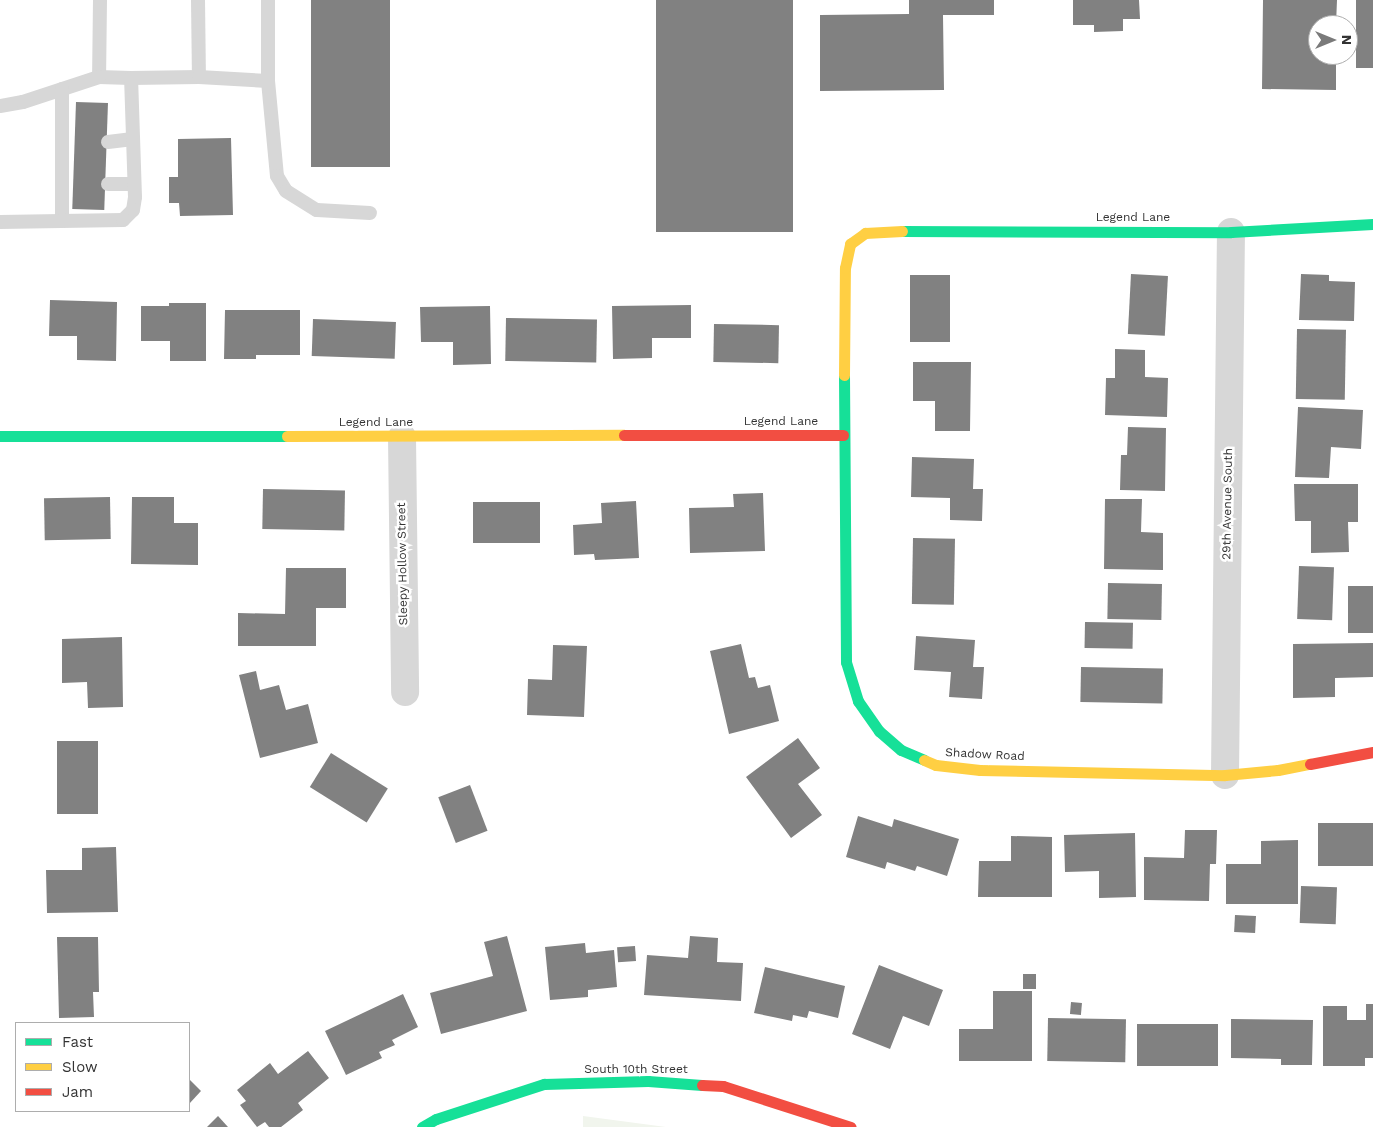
<!DOCTYPE html>
<style>
body{margin:0}
#map{position:relative;width:1373px;height:1127px;overflow:hidden;background:#fff;font-family:"Work Sans",sans-serif}
div>[style]{position:absolute}
[style*='--x']{left:calc(var(--x)*1px);top:calc(var(--y)*1px);width:calc(var(--w)*1px);rotate:calc(var(--a)*1deg)}
.green>*{inset:0;background:#f1f5ed}
.building>*{inset:0;background:#818181;transform-origin:0 0}
.lane>*{height:14px;margin:-7px;padding:0 7px;transform-origin:7px;border-radius:7px;background:#d7d7d7}
.street>*{height:28px;margin:-14px;padding:0 14px;transform-origin:14px;border-radius:14px;background:#d7d7d7}
.fast>*{height:11px;margin:-5.5px;padding:0 5.5px;transform-origin:5.5px;border-radius:5.5px;background:#16e098}
.slow>*{height:11px;margin:-5.5px;padding:0 5.5px;transform-origin:5.5px;border-radius:5.5px;background:#ffcf43}
.jam>*{height:11px;margin:-5.5px;padding:0 5.5px;transform-origin:5.5px;border-radius:5.5px;background:#f24e42}
span{translate:-50% -50%;white-space:nowrap;text-align:center;line-height:1.15;-webkit-text-stroke:5px #fff;paint-order:stroke}
.street-label{font-size:12px;color:#333}
.legend{position:absolute;left:15px;top:1022px;width:175px;height:90px;box-sizing:border-box;background:#fff;border:1px solid #adadad;margin:0;padding:6px 9px;list-style:none;font-size:15px;color:#333}
.legend li{display:flex;align-items:center;gap:10px;height:25px}
.legend b{width:25px;border:1px solid #adadad}
.north{position:absolute;left:1308px;top:15px;width:50px;height:50px;box-sizing:border-box;background:#fff;border:1px solid #adadad;border-radius:50%;rotate:90deg;font-size:14px;font-weight:700;line-height:20px;text-align:center;color:#333}
.north::after{content:'';display:block;margin:auto;width:18px;height:22px;background:#7a7a7a;clip-path:polygon(50% 0,100% 100%,50% 72%,0 100%)}
</style>
<div id="map">
<div class="green">
<div style="clip-path:polygon(583px 1116px,666px 1127px,583px 1127px)"></div>
</div>
<div class="building">
<div style="left:311px;top:0;width:79px;height:167px"></div>
<div style="left:656px;top:0;width:137px;height:232px"></div>
<div style="clip-path:polygon(909px 0,994px 0,994px 15px,943px 15px,944px 90px,820px 91px,820px 15px,909px 14px)"></div>
<div style="clip-path:polygon(1073px 0,1139px 0,1140px 19px,1123px 19px,1123px 31px,1094px 32px,1094px 25px,1073px 25px)"></div>
<div style="clip-path:polygon(1263px 0,1337px 0,1336px 25px,1318px 25px,1318px 55px,1336px 55px,1336px 90px,1262px 89px)"></div>
<div style="left:1356px;top:0;width:17px;height:68px"></div>
<div style="left:76px;top:102px;width:32px;height:107px;rotate:2deg"></div>
<div style="clip-path:polygon(231px 138px,233px 215px,180px 216px,179px 203px,169px 203px,169px 177px,178px 177px,178px 139px)"></div>
<div style="left:1131px;top:274px;width:37px;height:60px;rotate:3deg"></div>
<div style="clip-path:polygon(1301px 274px,1329px 275px,1329px 281px,1355px 282px,1354px 321px,1299px 320px)"></div>
<div style="left:950px;top:275px;width:67px;height:40px;rotate:90deg"></div>
<div style="clip-path:polygon(50px 300px,117px 302px,116px 361px,77px 360px,77px 336px,49px 336px)"></div>
<div style="clip-path:polygon(169px 303px,206px 303px,206px 361px,170px 361px,170px 341px,141px 341px,141px 306px,169px 306px)"></div>
<div style="clip-path:polygon(691px 305px,691px 338px,652px 338px,652px 358px,613px 359px,612px 306px)"></div>
<div style="clip-path:polygon(490px 306px,491px 364px,453px 365px,453px 342px,421px 342px,420px 307px)"></div>
<div style="clip-path:polygon(225px 310px,300px 310px,300px 355px,256px 355px,256px 359px,224px 359px)"></div>
<div style="left:506px;top:318px;width:91px;height:43px;rotate:1deg"></div>
<div style="left:313px;top:319px;width:83px;height:37px;rotate:2deg"></div>
<div style="left:714px;top:324px;width:65px;height:38px;rotate:1deg"></div>
<div style="left:1297px;top:329px;width:49px;height:70px;rotate:1deg"></div>
<div style="clip-path:polygon(1115px 349px,1145px 350px,1145px 377px,1168px 378px,1167px 417px,1105px 415px,1106px 378px,1115px 378px)"></div>
<div style="clip-path:polygon(913px 362px,971px 362px,970px 431px,935px 431px,935px 401px,913px 401px)"></div>
<div style="clip-path:polygon(1298px 407px,1363px 410px,1361px 449px,1331px 447px,1329px 478px,1295px 477px)"></div>
<div style="clip-path:polygon(1128px 427px,1166px 428px,1165px 491px,1120px 490px,1121px 455px,1127px 455px)"></div>
<div style="clip-path:polygon(912px 457px,974px 459px,973px 489px,983px 489px,982px 521px,950px 520px,950px 498px,911px 497px)"></div>
<div style="clip-path:polygon(1294px 484px,1358px 484px,1358px 522px,1348px 522px,1349px 552px,1311px 553px,1311px 521px,1295px 521px)"></div>
<div style="left:263px;top:489px;width:82px;height:40px;rotate:1deg"></div>
<div style="clip-path:polygon(763px 493px,765px 551px,690px 553px,689px 508px,734px 507px,733px 494px)"></div>
<div style="left:110px;top:497px;width:42px;height:66px;rotate:89deg"></div>
<div style="clip-path:polygon(132px 497px,174px 497px,174px 523px,198px 523px,198px 565px,131px 564px)"></div>
<div style="clip-path:polygon(1105px 499px,1142px 499px,1141px 532px,1163px 533px,1163px 570px,1104px 569px)"></div>
<div style="clip-path:polygon(636px 501px,639px 558px,595px 560px,594px 554px,574px 555px,573px 525px,602px 523px,601px 503px)"></div>
<div style="left:473px;top:502px;width:67px;height:41px"></div>
<div style="left:913px;top:538px;width:42px;height:66px;rotate:1deg"></div>
<div style="left:1299px;top:566px;width:35px;height:53px;rotate:2deg"></div>
<div style="clip-path:polygon(286px 568px,346px 568px,346px 608px,316px 608px,316px 646px,238px 646px,238px 613px,285px 614px)"></div>
<div style="left:1108px;top:583px;width:54px;height:36px;rotate:1deg"></div>
<div style="left:1348px;top:586px;width:25px;height:47px"></div>
<div style="left:1085px;top:622px;width:48px;height:26px;rotate:1deg"></div>
<div style="clip-path:polygon(916px 636px,975px 640px,973px 667px,984px 667px,982px 699px,949px 697px,951px 672px,914px 670px)"></div>
<div style="clip-path:polygon(122px 637px,123px 707px,88px 708px,87px 682px,62px 683px,62px 639px)"></div>
<div style="clip-path:polygon(1373px 643px,1373px 677px,1335px 678px,1335px 697px,1293px 698px,1293px 644px)"></div>
<div style="clip-path:polygon(741px 644px,749px 678px,755px 677px,758px 688px,770px 685px,779px 721px,729px 734px,710px 651px)"></div>
<div style="clip-path:polygon(553px 645px,587px 646px,584px 717px,527px 715px,528px 679px,552px 680px)"></div>
<div style="left:1081px;top:667px;width:82px;height:35px;rotate:1deg"></div>
<div style="clip-path:polygon(256px 671px,260px 690px,279px 685px,286px 710px,308px 704px,318px 743px,260px 758px,239px 675px)"></div>
<div style="clip-path:polygon(798px 738px,820px 768px,798px 784px,822px 815px,791px 838px,746px 777px)"></div>
<div style="left:57px;top:741px;width:41px;height:73px"></div>
<div style="left:331px;top:753px;width:67px;height:40px;rotate:32deg"></div>
<div style="left:470px;top:785px;width:49px;height:34px;rotate:69deg"></div>
<div style="clip-path:polygon(858px 816px,892px 827px,894px 819px,959px 839px,947px 876px,917px 866px,915px 871px,887px 862px,885px 869px,846px 857px)"></div>
<div style="left:1318px;top:823px;width:55px;height:43px"></div>
<div style="clip-path:polygon(1185px 830px,1217px 830px,1216px 864px,1210px 864px,1209px 901px,1144px 900px,1144px 857px,1184px 858px)"></div>
<div style="clip-path:polygon(1135px 833px,1136px 897px,1099px 898px,1099px 871px,1065px 872px,1064px 835px)"></div>
<div style="clip-path:polygon(1011px 836px,1052px 837px,1052px 897px,978px 897px,979px 861px,1011px 861px)"></div>
<div style="clip-path:polygon(1298px 840px,1298px 904px,1226px 904px,1226px 864px,1261px 864px,1261px 841px)"></div>
<div style="clip-path:polygon(116px 847px,118px 912px,47px 913px,46px 870px,82px 870px,82px 848px)"></div>
<div style="left:1301px;top:886px;width:36px;height:37px;rotate:2deg"></div>
<div style="left:1235px;top:915px;width:21px;height:17px;rotate:3deg"></div>
<div style="clip-path:polygon(507px 936px,527px 1011px,441px 1034px,430px 993px,493px 976px,484px 942px)"></div>
<div style="clip-path:polygon(690px 936px,718px 938px,717px 962px,743px 963px,741px 1001px,644px 995px,647px 955px,688px 958px)"></div>
<div style="clip-path:polygon(57px 937px,98px 937px,99px 992px,93px 992px,94px 1017px,59px 1018px)"></div>
<div style="clip-path:polygon(585px 943px,586px 953px,614px 950px,617px 987px,588px 990px,588px 997px,550px 1000px,545px 947px)"></div>
<div style="left:635px;top:946px;width:15px;height:18px;rotate:86deg"></div>
<div style="clip-path:polygon(879px 965px,943px 990px,929px 1026px,903px 1016px,890px 1049px,852px 1034px)"></div>
<div style="clip-path:polygon(765px 967px,845px 986px,838px 1018px,809px 1011px,807px 1018px,793px 1015px,792px 1021px,754px 1013px)"></div>
<div style="left:1023px;top:974px;width:13px;height:15px"></div>
<div style="clip-path:polygon(993px 991px,1032px 991px,1032px 1061px,959px 1061px,959px 1029px,993px 1029px)"></div>
<div style="clip-path:polygon(403px 994px,418px 1027px,392px 1040px,395px 1045px,379px 1052px,382px 1058px,346px 1075px,325px 1031px)"></div>
<div style="left:1071px;top:1002px;width:11px;height:12px;rotate:5deg"></div>
<div style="clip-path:polygon(1366px 1004px,1373px 1004px,1373px 1058px,1365px 1058px,1365px 1066px,1323px 1066px,1323px 1006px,1347px 1006px,1347px 1020px,1366px 1020px)"></div>
<div style="left:1048px;top:1018px;width:78px;height:43px;rotate:1deg"></div>
<div style="clip-path:polygon(1231px 1019px,1313px 1020px,1312px 1065px,1281px 1065px,1281px 1059px,1231px 1058px)"></div>
<div style="left:1218px;top:1024px;width:42px;height:81px;rotate:90deg"></div>
<div style="clip-path:polygon(308px 1051px,329px 1078px,298px 1103px,303px 1110px,281px 1127px,269px 1127px,265px 1122px,257px 1127px,240px 1105px,246px 1101px,237px 1090px,270px 1063px,278px 1074px)"></div>
<div style="clip-path:polygon(189px 1079px,201px 1091px,189px 1104px)"></div>
<div style="clip-path:polygon(218px 1116px,228px 1127px,207px 1127px)"></div>
</div>
<div class="lane">
<div style="--x:100;--y:0;--w:77;--a:90.7"></div>
<div style="--x:99;--y:77;--w:32;--a:2"></div>
<div style="--x:198;--y:0;--w:77;--a:89.3"></div>
<div style="--x:268;--y:81;--w:95;--a:84.6"></div>
<div style="--x:277;--y:176;--w:17;--a:59"></div>
<div style="--x:286;--y:191;--w:36;--a:32"></div>
<div style="--x:317;--y:210;--w:53;--a:3.2"></div>
<div style="--x:0;--y:106;--w:23;--a:-10"></div>
<div style="--x:23;--y:102;--w:80;--a:-18.2"></div>
<div style="--x:108;--y:142;--w:25;--a:-7"></div>
<div style="--x:108;--y:184;--w:26;--a:0"></div>
<div style="--x:62;--y:221;--w:132;--a:-90"></div>
<div style="--x:0;--y:222;--w:123;--a:-0.9"></div>
<div style="--x:123;--y:220;--w:14;--a:-45"></div>
<div style="--x:133;--y:210;--w:13;--a:-81"></div>
<div style="--x:135;--y:197;--w:119;--a:-91.9"></div>
<div style="--x:131;--y:78;--w:68;--a:-0.8"></div>
<div style="--x:199;--y:77;--w:69;--a:3.3"></div>
<div style="--x:268;--y:81;--w:81;--a:-90"></div>
</div>
<div class="street">
<div style="--x:402;--y:437;--w:255;--a:89.3"></div>
<div style="--x:1225;--y:775;--w:543;--a:-89.37"></div>
</div>
<div class="fast">
<div style="--x:902;--y:231;--w:329;--a:0.2"></div>
<div style="--x:1231;--y:232;--w:142;--a:-3.2"></div>
<div style="--x:844;--y:375;--w:287;--a:89.6"></div>
<div style="--x:846;--y:662;--w:41;--a:72.9"></div>
<div style="--x:858;--y:701;--w:37;--a:55"></div>
<div style="--x:879;--y:731;--w:29;--a:41"></div>
<div style="--x:901;--y:750;--w:25;--a:23"></div>
<div style="--x:0;--y:436;--w:287;--a:0"></div>
<div style="--x:422;--y:1127;--w:16;--a:-30"></div>
<div style="--x:436;--y:1119;--w:114;--a:-18"></div>
<div style="--x:544;--y:1084;--w:104;--a:-1.7"></div>
<div style="--x:648;--y:1081;--w:54;--a:4.2"></div>
</div>
<div class="slow">
<div style="--x:844;--y:375;--w:107;--a:-89.5"></div>
<div style="--x:845;--y:268;--w:25;--a:-78"></div>
<div style="--x:850;--y:244;--w:19;--a:-36"></div>
<div style="--x:865;--y:233;--w:37;--a:-3"></div>
<div style="--x:287;--y:436;--w:337;--a:-0.2"></div>
<div style="--x:924;--y:760;--w:13;--a:23"></div>
<div style="--x:936;--y:765;--w:44;--a:6.5"></div>
<div style="--x:980;--y:770;--w:245;--a:1.2"></div>
<div style="--x:1225;--y:775;--w:53;--a:-5.4"></div>
<div style="--x:1278;--y:770;--w:33;--a:-11"></div>
</div>
<div class="jam">
<div style="--x:624;--y:435;--w:219;--a:0"></div>
<div style="--x:1310;--y:764;--w:64;--a:-10.8"></div>
<div style="--x:702;--y:1085;--w:21;--a:3"></div>
<div style="--x:723;--y:1086;--w:134;--a:17.8"></div>
</div>
<div class="street-label">
<span style="left:1133px;top:218px">Legend Lane</span>
<span style="left:781px;top:422px">Legend Lane</span>
<span style="left:376px;top:423px">Legend Lane</span>
<span style="left:1228px;top:504px;rotate:-89deg">29th Avenue South</span>
<span style="left:403px;top:564px;rotate:-91deg">Sleepy Hollow Street</span>
<span style="left:985px;top:755px;rotate:3deg">Shadow Road</span>
<span style="left:636px;top:1070px">South 10th Street</span>
</div>
<ul class="legend">
<li><b style="height:6px;background:#16e098"></b>Fast</li>
<li><b style="height:6px;background:#ffcf43"></b>Slow</li>
<li><b style="height:6px;background:#f24e42"></b>Jam</li>
</ul>
<div class="north">N</div>
</div>
